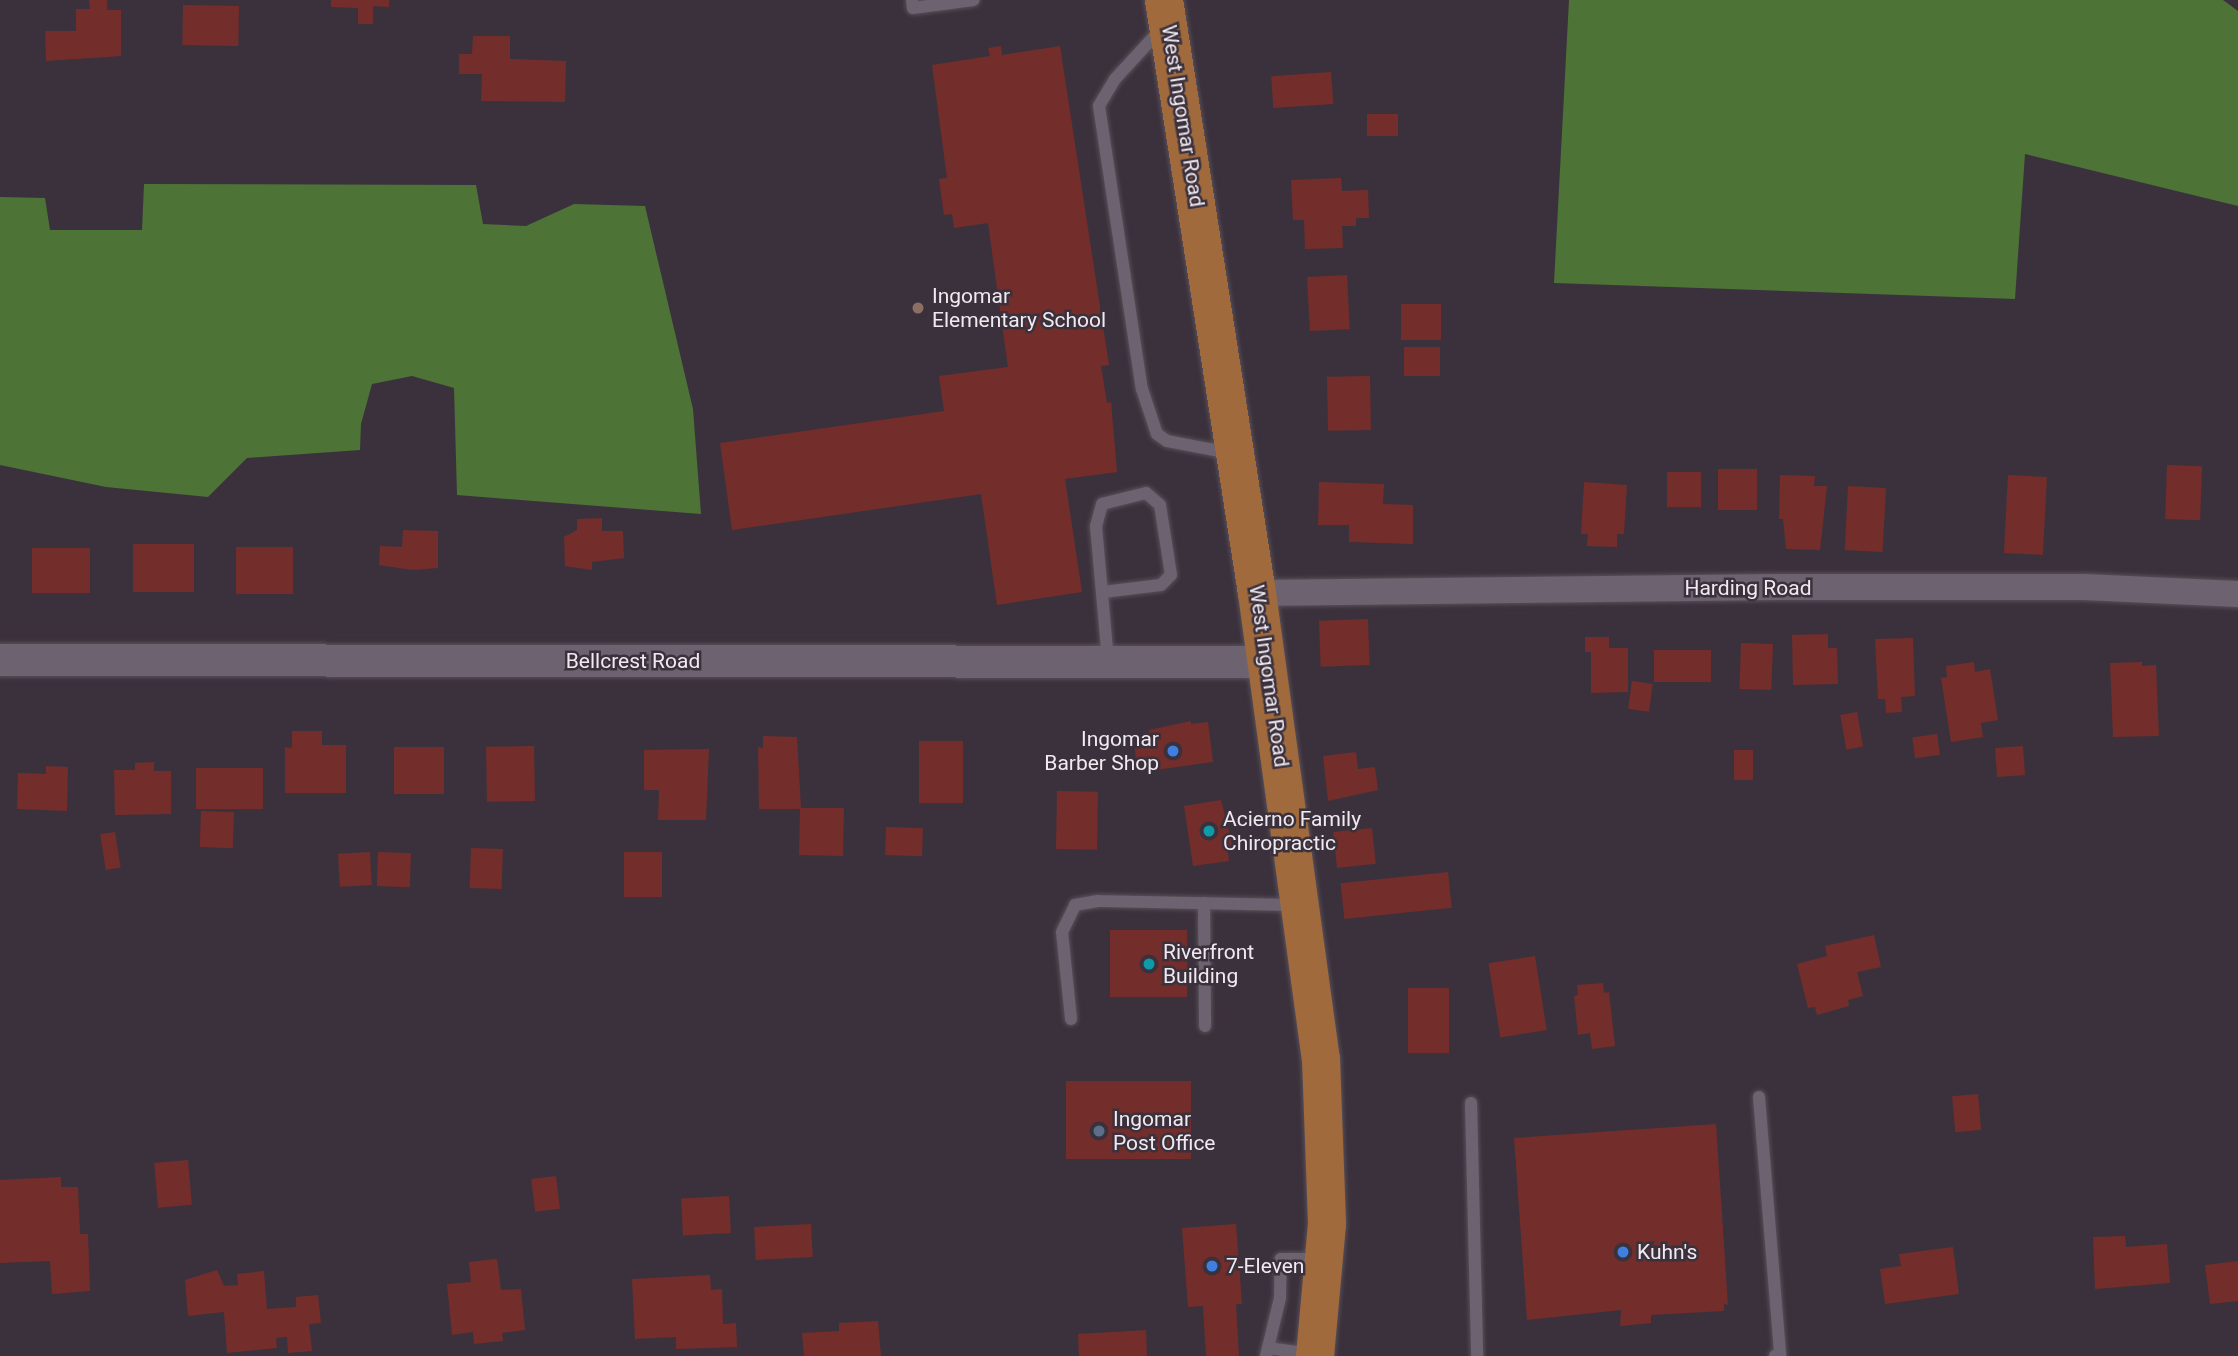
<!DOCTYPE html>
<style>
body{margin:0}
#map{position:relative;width:2238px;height:1356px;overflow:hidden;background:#3b313c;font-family:Roboto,sans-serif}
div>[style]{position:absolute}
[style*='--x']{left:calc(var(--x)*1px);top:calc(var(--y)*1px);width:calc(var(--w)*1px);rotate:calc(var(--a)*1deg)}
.forest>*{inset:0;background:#4d7337}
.building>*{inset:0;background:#732e2b;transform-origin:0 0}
.roads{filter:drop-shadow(0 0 2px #574f58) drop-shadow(0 0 2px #574f58)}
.service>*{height:12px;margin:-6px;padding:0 6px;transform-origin:6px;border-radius:6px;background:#6d626f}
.minor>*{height:26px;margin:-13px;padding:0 13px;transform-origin:13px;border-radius:13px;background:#6d626f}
.tertiary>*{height:32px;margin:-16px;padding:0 16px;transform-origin:16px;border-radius:16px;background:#6d626f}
.primary>*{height:38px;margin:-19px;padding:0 19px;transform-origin:19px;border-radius:19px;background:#a16a3d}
.dots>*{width:19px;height:19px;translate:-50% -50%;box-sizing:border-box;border:4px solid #3b313c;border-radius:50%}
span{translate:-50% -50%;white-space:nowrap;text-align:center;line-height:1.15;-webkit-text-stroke:5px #3b313c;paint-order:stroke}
.street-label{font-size:21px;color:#efe9f0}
.poi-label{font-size:21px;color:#efe9f0}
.left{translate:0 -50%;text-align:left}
.right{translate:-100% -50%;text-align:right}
</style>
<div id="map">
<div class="forest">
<div style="clip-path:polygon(1569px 0,2223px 0,2238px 11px,2238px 206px,2025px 154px,2015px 299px,1554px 283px)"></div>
<div style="clip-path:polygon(144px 184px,476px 185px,483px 224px,526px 226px,574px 204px,645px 206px,693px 409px,701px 514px,457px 495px,454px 388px,412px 376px,372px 384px,361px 424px,360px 450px,247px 458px,208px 497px,106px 487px,0 465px,0 197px,45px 198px,50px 230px,142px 230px)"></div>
</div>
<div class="building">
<div style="clip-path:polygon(89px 0,107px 0,107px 10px,121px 10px,121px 56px,46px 61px,45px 31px,76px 31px,76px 9px,90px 9px)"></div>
<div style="clip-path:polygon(331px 0,389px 0,389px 7px,373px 6px,373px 24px,358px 24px,358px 8px,331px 7px)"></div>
<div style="left:183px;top:5px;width:56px;height:40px;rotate:1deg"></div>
<div style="clip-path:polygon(473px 36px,510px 36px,510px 59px,566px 61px,565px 102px,481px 101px,482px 74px,459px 74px,459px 54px,472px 54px)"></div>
<div style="clip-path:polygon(1001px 46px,1002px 55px,1060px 46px,1109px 365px,1101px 366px,1107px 403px,1111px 402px,1117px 472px,1065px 479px,1082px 592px,997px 605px,981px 494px,732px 530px,720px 443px,944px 411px,939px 376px,1008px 367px,988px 223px,954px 228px,952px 214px,944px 215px,939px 179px,947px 178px,932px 65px,990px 56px,988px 48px)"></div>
<div style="left:1331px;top:72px;width:32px;height:60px;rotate:86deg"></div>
<div style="left:1367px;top:114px;width:31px;height:22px"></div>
<div style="clip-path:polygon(1341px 178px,1342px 191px,1368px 190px,1369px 218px,1356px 218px,1356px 226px,1342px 226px,1343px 248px,1305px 249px,1304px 220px,1293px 220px,1291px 180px)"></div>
<div style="left:1347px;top:275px;width:54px;height:40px;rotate:87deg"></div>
<div style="left:1401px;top:304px;width:40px;height:36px"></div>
<div style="left:1404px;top:347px;width:36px;height:29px"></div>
<div style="left:1370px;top:376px;width:54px;height:43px;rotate:89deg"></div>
<div style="left:2167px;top:465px;width:35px;height:54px;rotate:2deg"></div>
<div style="left:1718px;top:469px;width:39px;height:41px"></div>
<div style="left:1667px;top:472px;width:34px;height:35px"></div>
<div style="clip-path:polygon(1780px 475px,1815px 476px,1814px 486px,1827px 486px,1820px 550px,1786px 549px,1783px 519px,1779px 519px)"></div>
<div style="left:2008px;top:475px;width:39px;height:78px;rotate:3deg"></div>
<div style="clip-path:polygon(1319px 482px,1384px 484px,1383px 504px,1413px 505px,1413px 544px,1349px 542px,1349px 525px,1318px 525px)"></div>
<div style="clip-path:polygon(1584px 482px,1627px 485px,1624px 534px,1617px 534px,1617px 547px,1587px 546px,1588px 534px,1581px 534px)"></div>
<div style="left:1848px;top:486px;width:38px;height:64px;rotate:3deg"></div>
<div style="clip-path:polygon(602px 518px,602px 531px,623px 531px,624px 558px,592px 562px,592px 570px,565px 566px,564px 537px,577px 530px,577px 519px)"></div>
<div style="clip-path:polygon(403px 530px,438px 531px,438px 568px,412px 570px,379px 565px,380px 546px,402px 547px)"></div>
<div style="left:194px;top:544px;width:48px;height:61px;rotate:90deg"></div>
<div style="left:236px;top:547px;width:57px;height:47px"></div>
<div style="left:32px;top:548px;width:58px;height:45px"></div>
<div style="left:1368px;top:619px;width:46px;height:49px;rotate:88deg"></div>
<div style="clip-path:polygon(1828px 634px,1828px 648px,1837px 648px,1838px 684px,1793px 685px,1792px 635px)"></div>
<div style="clip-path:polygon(1585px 637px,1609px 637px,1609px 648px,1628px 648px,1628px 692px,1591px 693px,1591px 652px,1585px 652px)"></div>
<div style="clip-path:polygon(1913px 638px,1915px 696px,1901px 697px,1902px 712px,1886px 713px,1885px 699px,1878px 699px,1875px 639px)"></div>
<div style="left:1741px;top:643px;width:32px;height:46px;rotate:2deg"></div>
<div style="left:1711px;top:650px;width:32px;height:57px;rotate:90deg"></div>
<div style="clip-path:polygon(1974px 662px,1975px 672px,1990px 669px,1998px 720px,1981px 723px,1983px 737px,1951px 742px,1941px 678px,1947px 677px,1946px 666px)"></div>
<div style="clip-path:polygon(2142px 662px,2142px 666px,2156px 665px,2159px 736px,2113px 737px,2110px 663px)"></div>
<div style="left:1632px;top:681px;width:21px;height:28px;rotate:8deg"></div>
<div style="left:1857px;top:712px;width:35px;height:17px;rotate:80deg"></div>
<div style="clip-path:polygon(1191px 721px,1191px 724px,1208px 722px,1213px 762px,1155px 770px,1153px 762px,1137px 764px,1133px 740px,1150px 738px,1149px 730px)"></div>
<div style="clip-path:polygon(292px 731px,322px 731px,322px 745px,346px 745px,346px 793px,285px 793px,285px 747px,292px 748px)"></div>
<div style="left:1937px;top:734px;width:21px;height:25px;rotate:82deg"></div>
<div style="clip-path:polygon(763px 736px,797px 737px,801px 808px,844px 808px,843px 856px,799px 855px,800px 809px,759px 809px,758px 747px,763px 748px)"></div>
<div style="left:919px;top:741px;width:44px;height:62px"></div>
<div style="left:534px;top:746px;width:55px;height:48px;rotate:89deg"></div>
<div style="left:2023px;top:746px;width:29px;height:28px;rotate:86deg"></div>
<div style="left:394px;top:747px;width:50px;height:47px"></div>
<div style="clip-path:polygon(709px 749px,706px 820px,658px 820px,659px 790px,644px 790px,644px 750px)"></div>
<div style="left:1734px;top:750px;width:19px;height:30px"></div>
<div style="clip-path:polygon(1356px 752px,1358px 769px,1375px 767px,1378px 790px,1328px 801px,1323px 756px)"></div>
<div style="clip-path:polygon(154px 762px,154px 771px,171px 771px,171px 814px,115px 815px,114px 770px,135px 770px,135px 763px)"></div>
<div style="clip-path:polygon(46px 766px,68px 767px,67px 811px,17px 809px,18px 773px,46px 774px)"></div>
<div style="left:196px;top:768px;width:67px;height:41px"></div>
<div style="left:1057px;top:791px;width:41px;height:58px;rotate:1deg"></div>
<div style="clip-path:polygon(1221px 800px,1233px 846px,1227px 846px,1229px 861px,1193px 866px,1184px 806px)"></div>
<div style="left:201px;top:811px;width:33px;height:36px;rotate:2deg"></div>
<div style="left:886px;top:827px;width:37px;height:28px;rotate:2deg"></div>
<div style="left:1372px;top:828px;width:36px;height:39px;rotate:84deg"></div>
<div style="left:115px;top:832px;width:36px;height:15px;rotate:81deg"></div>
<div style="left:471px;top:848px;width:32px;height:40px;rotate:2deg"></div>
<div style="left:370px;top:852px;width:33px;height:32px;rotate:87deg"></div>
<div style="left:378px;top:852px;width:33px;height:34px;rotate:2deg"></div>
<div style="left:624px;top:852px;width:38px;height:45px"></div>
<div style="left:1448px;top:872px;width:36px;height:108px;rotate:84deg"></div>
<div style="left:1187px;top:930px;width:67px;height:77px;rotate:90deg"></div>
<div style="clip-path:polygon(1874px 935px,1881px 967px,1857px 972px,1863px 996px,1848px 1000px,1849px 1006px,1817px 1015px,1815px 1007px,1808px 1008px,1797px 964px,1827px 956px,1825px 946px)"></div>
<div style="left:1535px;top:956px;width:75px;height:47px;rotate:81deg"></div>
<div style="clip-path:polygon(1603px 983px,1604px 993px,1609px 992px,1615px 1046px,1592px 1049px,1590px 1033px,1578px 1035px,1574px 996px,1578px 995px,1577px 985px)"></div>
<div style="left:1408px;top:988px;width:41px;height:65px"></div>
<div style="left:1066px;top:1081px;width:125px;height:78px"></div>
<div style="left:1978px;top:1094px;width:36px;height:26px;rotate:85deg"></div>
<div style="clip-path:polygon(1716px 1124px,1728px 1305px,1724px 1304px,1724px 1311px,1651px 1315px,1651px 1323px,1620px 1326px,1621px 1310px,1527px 1320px,1514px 1138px)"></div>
<div style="left:188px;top:1160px;width:45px;height:34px;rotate:85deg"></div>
<div style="left:556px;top:1176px;width:33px;height:25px;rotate:83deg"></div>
<div style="clip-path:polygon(61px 1177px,61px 1187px,78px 1187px,80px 1234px,88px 1234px,90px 1291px,52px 1294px,50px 1261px,0 1263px,0 1180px)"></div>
<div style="left:729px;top:1196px;width:37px;height:48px;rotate:87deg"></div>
<div style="left:811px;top:1224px;width:33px;height:57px;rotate:87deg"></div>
<div style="clip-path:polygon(1236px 1224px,1242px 1304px,1236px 1304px,1239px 1356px,1206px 1356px,1203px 1306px,1188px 1307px,1182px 1228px)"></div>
<div style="clip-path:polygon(2125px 1236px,2126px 1247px,2167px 1244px,2170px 1283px,2095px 1289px,2093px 1237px)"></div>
<div style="clip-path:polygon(1953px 1247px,1959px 1294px,1885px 1304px,1880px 1269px,1901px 1266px,1899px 1254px)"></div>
<div style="clip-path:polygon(497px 1259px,501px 1290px,521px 1289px,525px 1330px,502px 1333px,503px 1341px,474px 1344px,473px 1332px,452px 1335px,447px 1284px,471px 1282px,469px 1262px)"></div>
<div style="clip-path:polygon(2238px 1261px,2238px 1301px,2210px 1304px,2205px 1265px)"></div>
<div style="clip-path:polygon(217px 1270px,224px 1286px,238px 1285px,237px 1274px,264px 1271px,267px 1309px,296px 1307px,296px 1297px,318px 1295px,321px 1323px,309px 1324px,312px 1351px,288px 1353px,287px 1337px,276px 1338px,277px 1348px,227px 1353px,224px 1312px,188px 1316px,185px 1280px)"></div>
<div style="clip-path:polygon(710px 1275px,711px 1290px,722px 1289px,723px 1324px,736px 1323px,737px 1347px,676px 1349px,676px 1337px,635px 1339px,632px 1279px)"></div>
<div style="clip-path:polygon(878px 1321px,881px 1356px,804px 1356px,802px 1333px,839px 1331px,839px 1323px)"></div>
<div style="clip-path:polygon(1146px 1330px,1147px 1356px,1079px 1356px,1078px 1334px)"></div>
</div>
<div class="roads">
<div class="service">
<div style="--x:912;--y:0;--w:8;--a:83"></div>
<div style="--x:913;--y:8;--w:61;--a:-7.6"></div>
<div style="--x:1161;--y:29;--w:68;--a:132.6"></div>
<div style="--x:1115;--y:79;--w:31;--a:121"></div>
<div style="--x:1099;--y:106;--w:286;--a:81.4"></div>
<div style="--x:1142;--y:389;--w:47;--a:71.6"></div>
<div style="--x:1157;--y:434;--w:12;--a:35"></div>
<div style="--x:1167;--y:441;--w:64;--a:10.8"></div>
<div style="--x:1103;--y:592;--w:58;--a:-6.9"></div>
<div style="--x:1161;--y:585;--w:14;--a:-45"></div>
<div style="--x:1171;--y:575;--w:71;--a:-98.9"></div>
<div style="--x:1160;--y:505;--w:18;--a:-139"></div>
<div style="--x:1146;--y:493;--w:45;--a:166"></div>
<div style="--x:1102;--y:504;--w:23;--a:105"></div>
<div style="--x:1096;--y:526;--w:136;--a:84.9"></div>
<div style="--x:1204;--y:903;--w:123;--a:89.5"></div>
<div style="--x:1071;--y:1019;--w:87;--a:-95.9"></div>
<div style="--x:1062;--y:932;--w:30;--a:-64"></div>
<div style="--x:1075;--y:905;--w:23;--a:-10"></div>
<div style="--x:1098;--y:901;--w:198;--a:1.2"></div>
<div style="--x:1759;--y:1097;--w:259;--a:85.3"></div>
<div style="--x:1780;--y:1355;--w:5;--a:169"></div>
<div style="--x:1471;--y:1103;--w:253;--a:88.6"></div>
<div style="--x:1268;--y:1348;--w:44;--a:7.8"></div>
<div style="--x:1266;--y:1356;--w:60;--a:-76.4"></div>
<div style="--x:1280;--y:1298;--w:39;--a:-89"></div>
<div style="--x:1281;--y:1259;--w:41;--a:0"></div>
</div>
<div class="minor">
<div style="--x:1257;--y:593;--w:522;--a:-0.66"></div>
<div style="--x:1779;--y:587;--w:305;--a:0"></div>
<div style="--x:2084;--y:587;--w:154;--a:2.6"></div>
</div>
<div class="tertiary">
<div style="--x:0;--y:660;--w:1267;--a:0.09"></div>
</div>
<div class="primary">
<div style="--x:1164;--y:0;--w:600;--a:81.09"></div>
<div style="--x:1257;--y:593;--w:470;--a:82.2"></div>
<div style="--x:1321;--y:1059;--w:165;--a:87.9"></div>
<div style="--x:1327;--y:1224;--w:133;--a:95.2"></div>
</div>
</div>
<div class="dots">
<div style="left:918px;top:308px;background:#8d6e63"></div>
<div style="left:1173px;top:751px;background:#3f7fe0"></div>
<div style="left:1209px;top:831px;background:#0f9aa8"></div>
<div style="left:1149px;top:964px;background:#0f9aa8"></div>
<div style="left:1099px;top:1131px;background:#5c6f8a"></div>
<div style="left:1623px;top:1252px;background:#3f7fe0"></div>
<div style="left:1212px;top:1266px;background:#3f7fe0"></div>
</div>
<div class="street-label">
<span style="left:1183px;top:116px;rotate:81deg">West Ingomar Road</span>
<span style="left:1748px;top:588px">Harding Road</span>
<span style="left:633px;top:661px">Bellcrest Road</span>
<span style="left:1269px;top:676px;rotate:82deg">West Ingomar Road</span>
</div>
<div class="poi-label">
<span class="left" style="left:932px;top:308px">Ingomar<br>Elementary School</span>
<span class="right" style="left:1159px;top:751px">Ingomar<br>Barber Shop</span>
<span class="left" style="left:1223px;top:831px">Acierno Family<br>Chiropractic</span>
<span class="left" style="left:1163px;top:964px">Riverfront<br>Building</span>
<span class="left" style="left:1113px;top:1131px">Ingomar<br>Post Office</span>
<span class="left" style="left:1637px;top:1252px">Kuhn's</span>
<span class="left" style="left:1226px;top:1266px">7-Eleven</span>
</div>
</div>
